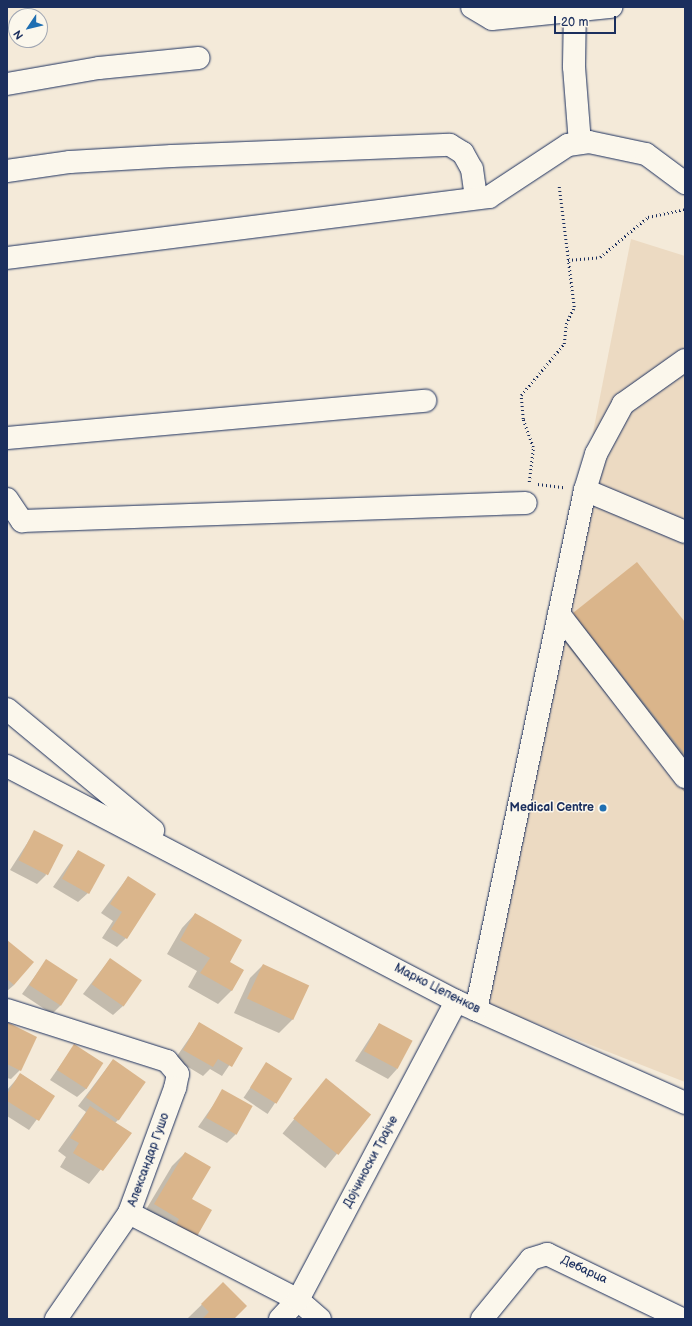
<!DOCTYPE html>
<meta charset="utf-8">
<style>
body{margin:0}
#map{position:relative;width:692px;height:1326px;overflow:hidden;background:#f4ead9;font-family:"Balsamiq Sans",sans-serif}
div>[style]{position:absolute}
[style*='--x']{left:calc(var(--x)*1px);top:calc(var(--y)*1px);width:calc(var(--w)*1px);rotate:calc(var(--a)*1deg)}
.built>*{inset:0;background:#ecdac2}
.shadow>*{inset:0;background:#0003;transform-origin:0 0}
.building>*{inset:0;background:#dab58b;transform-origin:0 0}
.path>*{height:2.5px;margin-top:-1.25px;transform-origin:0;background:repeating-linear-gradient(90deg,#1b2f5e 0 1px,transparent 0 4px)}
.roads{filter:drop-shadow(0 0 1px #1b2f5e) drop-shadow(0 0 1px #1b2f5e)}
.minor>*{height:22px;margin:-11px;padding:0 11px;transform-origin:11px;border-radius:11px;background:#fbf7ec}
.dots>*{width:11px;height:11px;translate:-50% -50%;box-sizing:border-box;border:2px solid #fbf7ec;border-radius:50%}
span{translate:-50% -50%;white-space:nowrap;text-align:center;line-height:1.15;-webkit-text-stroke:3px #fbf7ec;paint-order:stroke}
.poi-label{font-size:12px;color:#1b2f5e;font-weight:700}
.right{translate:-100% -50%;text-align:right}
.street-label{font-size:12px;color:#1b2f5e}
.frame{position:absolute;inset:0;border:8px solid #1b2f5e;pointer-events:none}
.north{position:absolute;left:8px;top:8px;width:40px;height:40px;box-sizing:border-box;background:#fbf7ec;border:1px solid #a1a7b3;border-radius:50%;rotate:235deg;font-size:11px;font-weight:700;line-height:16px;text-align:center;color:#1b2f5e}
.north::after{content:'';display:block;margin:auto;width:14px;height:18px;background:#1f6fb2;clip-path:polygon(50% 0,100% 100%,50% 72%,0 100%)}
.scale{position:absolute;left:554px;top:16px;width:62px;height:18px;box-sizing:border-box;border:2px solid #1b2f5e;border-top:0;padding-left:5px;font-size:12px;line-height:14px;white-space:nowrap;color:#1b2f5e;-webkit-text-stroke:3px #fbf7ec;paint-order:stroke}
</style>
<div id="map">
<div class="built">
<div style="clip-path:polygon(631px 239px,685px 256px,685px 1082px,481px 1002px)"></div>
</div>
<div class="shadow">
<div style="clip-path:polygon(637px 563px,685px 624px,685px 793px,556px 631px)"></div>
<div style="clip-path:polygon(35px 831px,46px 875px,37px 884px,10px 870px)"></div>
<div style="clip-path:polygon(78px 851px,88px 893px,78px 902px,53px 887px)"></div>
<div style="clip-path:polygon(128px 877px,126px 938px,117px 947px,102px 938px,113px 921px,101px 913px)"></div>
<div style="clip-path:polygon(195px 914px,228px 962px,243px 970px,231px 991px,218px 1004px,188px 987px,197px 971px,167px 954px,182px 928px)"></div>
<div style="clip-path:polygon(7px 941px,14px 985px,7px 991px)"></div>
<div style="clip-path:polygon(110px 959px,123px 1006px,113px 1015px,83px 994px)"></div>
<div style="clip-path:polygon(46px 961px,61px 1005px,52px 1014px,22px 994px)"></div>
<div style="clip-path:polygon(263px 965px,308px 986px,292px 1020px,279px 1033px,234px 1013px,250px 978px)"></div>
<div style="clip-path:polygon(7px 1023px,20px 1070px,11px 1079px,7px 1078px)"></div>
<div style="clip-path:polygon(199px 1024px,241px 1048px,222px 1076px,210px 1069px,203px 1076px,175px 1059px)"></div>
<div style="clip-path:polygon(379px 1024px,397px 1069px,388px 1079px,355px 1061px)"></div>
<div style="clip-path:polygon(74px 1046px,87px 1088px,77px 1097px,50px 1080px)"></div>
<div style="clip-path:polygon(113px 1060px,119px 1119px,115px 1123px,130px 1133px,89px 1184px,60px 1167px,66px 1157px,58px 1151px,86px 1112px,78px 1106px)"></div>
<div style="left:267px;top:1063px;width:29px;height:42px;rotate:34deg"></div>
<div style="clip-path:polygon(21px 1074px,54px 1096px,29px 1130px,7px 1116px,7px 1090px)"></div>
<div style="left:326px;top:1080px;width:55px;height:69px;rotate:39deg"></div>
<div style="clip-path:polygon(223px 1091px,236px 1134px,227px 1143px,198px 1127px)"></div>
<div style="clip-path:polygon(185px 1153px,191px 1199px,195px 1237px,141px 1218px,172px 1166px)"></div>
<div style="clip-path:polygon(223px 1284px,233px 1319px,189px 1319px,188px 1318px)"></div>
</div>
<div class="building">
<div style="clip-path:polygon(637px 562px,685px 622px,685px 754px,573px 613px)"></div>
<div style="left:34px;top:830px;width:33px;height:34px;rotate:27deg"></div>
<div style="left:78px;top:850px;width:31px;height:33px;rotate:29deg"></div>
<div style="clip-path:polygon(128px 876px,156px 894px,127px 939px,111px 929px,122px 912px,110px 904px)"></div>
<div style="clip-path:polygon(195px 913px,242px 940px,230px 962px,244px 970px,232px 991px,200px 973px,210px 958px,180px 940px)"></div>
<div style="clip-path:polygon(7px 940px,34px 962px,14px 985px,7px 979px)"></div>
<div style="left:110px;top:958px;width:39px;height:32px;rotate:35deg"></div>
<div style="left:46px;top:959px;width:38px;height:31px;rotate:33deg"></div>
<div style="left:263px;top:964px;width:51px;height:38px;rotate:25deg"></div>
<div style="clip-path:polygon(7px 1022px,37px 1037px,21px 1071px,7px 1064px)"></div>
<div style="clip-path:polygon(199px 1022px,243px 1048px,232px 1067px,218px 1059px,213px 1067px,183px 1050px)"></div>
<div style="left:379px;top:1023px;width:38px;height:32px;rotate:28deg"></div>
<div style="left:74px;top:1044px;width:35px;height:31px;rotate:33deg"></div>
<div style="left:113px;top:1059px;width:40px;height:47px;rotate:35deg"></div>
<div style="left:266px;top:1062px;width:31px;height:30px;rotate:32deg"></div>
<div style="clip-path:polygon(20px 1073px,55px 1096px,39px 1121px,7px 1101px,7px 1094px)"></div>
<div style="left:326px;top:1078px;width:58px;height:52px;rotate:39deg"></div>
<div style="left:222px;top:1089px;width:35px;height:33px;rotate:29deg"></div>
<div style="clip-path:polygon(90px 1106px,132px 1133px,103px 1171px,73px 1153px,79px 1143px,70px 1138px)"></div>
<div style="clip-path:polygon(185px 1152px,211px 1167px,192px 1199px,212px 1210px,196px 1238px,175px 1226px,179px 1219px,154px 1204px)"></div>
<div style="clip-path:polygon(223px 1282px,247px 1306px,234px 1319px,202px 1319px,209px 1312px,201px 1304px)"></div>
</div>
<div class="path">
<div style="--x:568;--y:260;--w:32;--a:-5"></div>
<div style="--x:600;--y:257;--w:62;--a:-39.8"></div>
<div style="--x:648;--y:217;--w:38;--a:-12"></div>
<div style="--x:529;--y:482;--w:35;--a:-83"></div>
<div style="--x:533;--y:447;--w:30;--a:-110"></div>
<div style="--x:523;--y:419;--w:24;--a:-95"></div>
<div style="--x:521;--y:395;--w:67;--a:-49.9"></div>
<div style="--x:564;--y:344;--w:20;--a:-84"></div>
<div style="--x:566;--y:324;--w:19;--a:-65"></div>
<div style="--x:574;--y:307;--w:122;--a:-97.1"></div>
<div style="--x:538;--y:484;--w:26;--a:7"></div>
</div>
<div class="roads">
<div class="minor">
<div style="--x:472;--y:7;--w:23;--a:31"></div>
<div style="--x:492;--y:19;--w:120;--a:-5.8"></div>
<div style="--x:575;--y:7;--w:60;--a:91"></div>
<div style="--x:574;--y:67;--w:76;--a:85.5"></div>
<div style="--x:7;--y:84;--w:93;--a:-9.9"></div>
<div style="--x:99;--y:68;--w:100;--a:-5.7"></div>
<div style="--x:7;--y:171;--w:64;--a:-8.1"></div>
<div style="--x:70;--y:162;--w:102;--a:-3.4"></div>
<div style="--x:172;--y:156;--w:278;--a:-2.3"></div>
<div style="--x:450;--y:145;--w:15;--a:32"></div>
<div style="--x:463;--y:153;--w:18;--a:61"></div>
<div style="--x:472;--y:169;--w:29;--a:82"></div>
<div style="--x:7;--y:258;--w:486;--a:-7.2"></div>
<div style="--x:489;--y:197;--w:95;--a:-33.4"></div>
<div style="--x:568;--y:145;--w:21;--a:-8"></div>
<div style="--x:589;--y:142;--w:58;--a:11.9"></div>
<div style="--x:646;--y:154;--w:49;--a:36.6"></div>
<div style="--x:7;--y:438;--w:420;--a:-5.1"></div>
<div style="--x:585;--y:490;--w:38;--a:-73"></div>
<div style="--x:596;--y:454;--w:57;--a:-61.6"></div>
<div style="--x:623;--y:404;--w:76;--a:-35.4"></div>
<div style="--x:7;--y:499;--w:27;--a:56"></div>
<div style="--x:22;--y:521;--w:504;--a:-2.05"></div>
<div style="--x:559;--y:614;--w:206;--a:52.3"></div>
<div style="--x:7;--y:709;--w:190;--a:39.7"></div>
<div style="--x:7;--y:766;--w:507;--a:27.63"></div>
<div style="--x:456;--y:1001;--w:251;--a:24"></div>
<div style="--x:7;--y:1010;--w:168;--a:17.7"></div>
<div style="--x:167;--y:1061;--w:17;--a:50"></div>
<div style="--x:178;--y:1074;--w:14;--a:102"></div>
<div style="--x:175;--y:1088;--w:133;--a:110.2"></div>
<div style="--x:129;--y:1213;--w:190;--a:27.2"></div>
<div style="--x:298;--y:1300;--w:29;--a:41"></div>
<div style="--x:476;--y:1010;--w:531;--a:-78.16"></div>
<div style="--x:585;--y:490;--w:108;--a:22.8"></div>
<div style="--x:56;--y:1319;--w:129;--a:-55.4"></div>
<div style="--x:280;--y:1319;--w:26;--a:-47"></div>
<div style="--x:298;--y:1300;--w:338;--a:-62.1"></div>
<div style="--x:482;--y:1319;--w:77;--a:-50.8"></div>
<div style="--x:531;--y:1259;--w:17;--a:-17"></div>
<div style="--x:547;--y:1254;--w:150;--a:25.7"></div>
</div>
</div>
<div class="dots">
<div style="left:603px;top:808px;background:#1f6fb2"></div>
</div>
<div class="poi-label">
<span class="right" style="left:594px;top:808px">Medical Centre</span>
</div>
<div class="street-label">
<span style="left:437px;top:989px;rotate:27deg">Марко Цепенков</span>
<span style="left:149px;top:1160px;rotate:-70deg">Александар Гушо</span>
<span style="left:371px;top:1162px;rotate:-62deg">Дојчиноски Трајче</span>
<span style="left:584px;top:1270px;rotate:25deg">Дебарца</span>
</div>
<div class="frame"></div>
<div class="north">N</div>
<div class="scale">20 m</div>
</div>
